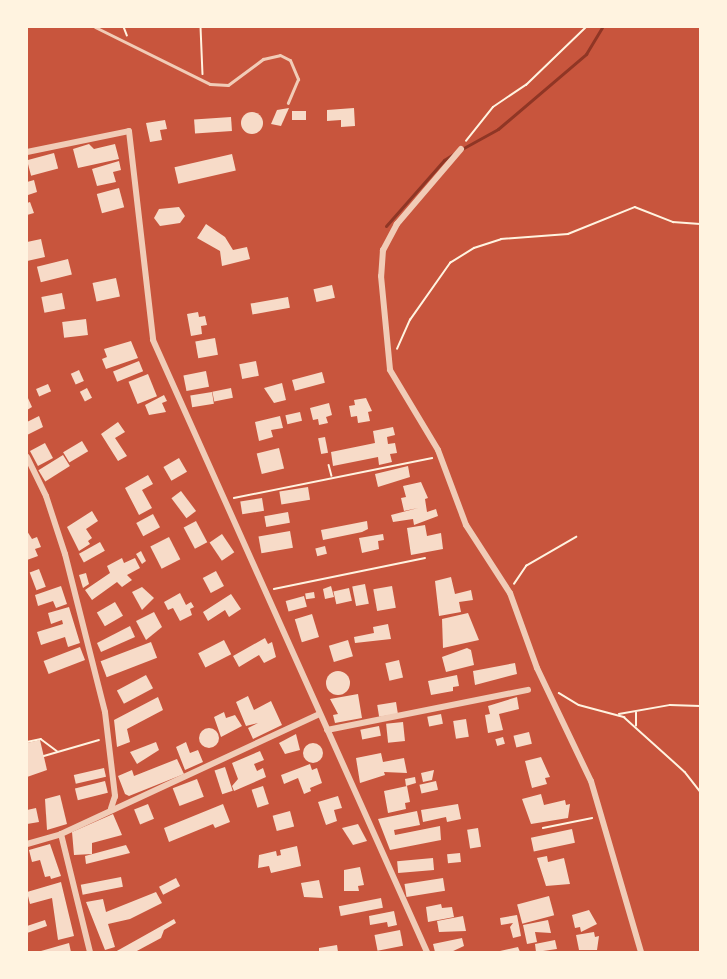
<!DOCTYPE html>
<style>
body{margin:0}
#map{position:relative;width:727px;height:979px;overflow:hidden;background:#c8553d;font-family:"Titillium Web",sans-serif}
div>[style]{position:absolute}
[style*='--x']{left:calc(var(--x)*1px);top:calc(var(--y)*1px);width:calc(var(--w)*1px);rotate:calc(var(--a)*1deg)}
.stream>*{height:3px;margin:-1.5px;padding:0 1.5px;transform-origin:1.5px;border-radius:1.5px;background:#8f3625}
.building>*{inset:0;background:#f7dbc8;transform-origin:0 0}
.round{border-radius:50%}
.path>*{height:1.5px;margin:-0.75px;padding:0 0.75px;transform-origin:0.75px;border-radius:0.75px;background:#fff3e0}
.service>*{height:3px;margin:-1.5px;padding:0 1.5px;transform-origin:1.5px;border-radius:1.5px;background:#f1ccb7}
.minor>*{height:6px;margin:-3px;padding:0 3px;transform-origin:3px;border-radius:3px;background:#f1ccb7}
span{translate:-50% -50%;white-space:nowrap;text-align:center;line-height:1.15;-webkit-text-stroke:5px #fff3e0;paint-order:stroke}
.frame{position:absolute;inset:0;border:28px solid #fff3e0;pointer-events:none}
</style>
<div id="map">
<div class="stream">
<div style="--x:460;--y:150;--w:43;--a:-28.9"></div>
<div style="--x:498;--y:129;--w:116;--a:-40.4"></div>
<div style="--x:586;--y:54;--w:31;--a:-59"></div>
<div style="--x:386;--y:226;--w:88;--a:-48.7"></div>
<div style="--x:444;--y:160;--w:13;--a:-32"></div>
</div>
<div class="building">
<div style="clip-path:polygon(289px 108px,281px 126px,271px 124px,277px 110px)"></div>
<div style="clip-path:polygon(354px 108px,355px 126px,341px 127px,341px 120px,327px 121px,327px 110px)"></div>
<div style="left:292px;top:111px;width:14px;height:9px"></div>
<div class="round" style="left:241px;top:112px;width:22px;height:22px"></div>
<div style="left:231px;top:117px;width:14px;height:37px;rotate:86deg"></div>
<div style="clip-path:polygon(165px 120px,167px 129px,160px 130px,162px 140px,150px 142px,146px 123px)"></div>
<div style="clip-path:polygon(89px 144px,94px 149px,115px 144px,119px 159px,78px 168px,73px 149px)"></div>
<div style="left:54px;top:153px;width:16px;height:28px;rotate:75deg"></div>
<div style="left:232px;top:154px;width:17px;height:59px;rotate:77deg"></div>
<div style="clip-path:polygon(119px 161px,121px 170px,113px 172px,116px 182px,97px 186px,92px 169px)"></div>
<div style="clip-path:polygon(34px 180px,37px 192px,28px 195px,27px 182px)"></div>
<div style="left:119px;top:188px;width:20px;height:23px;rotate:75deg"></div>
<div style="clip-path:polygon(30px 202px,34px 213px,27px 215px,27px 203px)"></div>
<div style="clip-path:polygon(179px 207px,185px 216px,180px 223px,160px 226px,154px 218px,159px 209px)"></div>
<div style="clip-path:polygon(206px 224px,225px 237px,233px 250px,247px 247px,250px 259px,222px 266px,220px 251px,197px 238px)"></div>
<div style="clip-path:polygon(41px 239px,45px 257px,27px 261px,27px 242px)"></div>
<div style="left:68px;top:259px;width:16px;height:32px;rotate:76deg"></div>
<div style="left:116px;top:278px;width:19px;height:24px;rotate:78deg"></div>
<div style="left:332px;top:285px;width:13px;height:19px;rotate:77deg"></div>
<div style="left:62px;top:293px;width:16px;height:21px;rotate:79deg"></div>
<div style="left:288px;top:297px;width:11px;height:38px;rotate:80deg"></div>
<div style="clip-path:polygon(198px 312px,199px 317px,205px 316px,207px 325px,201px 326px,202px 334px,191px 336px,187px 314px)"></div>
<div style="left:86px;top:319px;width:16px;height:24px;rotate:83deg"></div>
<div style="left:215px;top:338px;width:17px;height:20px;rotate:80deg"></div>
<div style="clip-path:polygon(131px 341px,138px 358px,106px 369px,102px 359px,107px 357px,104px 349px)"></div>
<div style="left:139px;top:361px;width:11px;height:28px;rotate:68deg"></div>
<div style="left:256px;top:361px;width:15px;height:17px;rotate:79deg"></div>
<div style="left:79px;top:370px;width:12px;height:9px;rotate:66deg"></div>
<div style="left:206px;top:371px;width:16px;height:23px;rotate:79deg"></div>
<div style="left:322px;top:372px;width:11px;height:31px;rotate:75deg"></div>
<div style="left:148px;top:374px;width:24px;height:21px;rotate:68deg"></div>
<div style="clip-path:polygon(282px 383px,286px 400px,274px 403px,264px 388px)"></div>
<div style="left:48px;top:384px;width:8px;height:13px;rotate:67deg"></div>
<div style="left:87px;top:388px;width:11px;height:8px;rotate:63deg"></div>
<div style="left:231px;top:388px;width:10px;height:19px;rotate:79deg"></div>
<div style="left:212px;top:392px;width:12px;height:22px;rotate:81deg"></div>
<div style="clip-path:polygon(164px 395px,167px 401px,162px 403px,166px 412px,149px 415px,145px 405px)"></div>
<div style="clip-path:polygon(27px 396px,32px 407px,27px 410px)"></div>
<div style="clip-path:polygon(366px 398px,372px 411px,368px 412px,370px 421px,358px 423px,357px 416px,351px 417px,349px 406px,355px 405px,354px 400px)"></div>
<div style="clip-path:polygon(329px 403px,332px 415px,326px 417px,328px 423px,319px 425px,318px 419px,313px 420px,310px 408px)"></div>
<div style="left:300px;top:412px;width:9px;height:15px;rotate:77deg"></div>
<div style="clip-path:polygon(39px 416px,43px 427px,27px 435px,27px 422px)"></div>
<div style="clip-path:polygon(280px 416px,283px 428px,271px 430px,273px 437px,259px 441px,255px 422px)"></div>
<div style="clip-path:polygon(118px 422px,125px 432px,115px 438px,127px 456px,118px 461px,101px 434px)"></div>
<div style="clip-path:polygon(393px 427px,395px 435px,387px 437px,388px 444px,395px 443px,397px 453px,390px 454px,392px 462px,379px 465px,378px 457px,333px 466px,331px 452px,375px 443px,373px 431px)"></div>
<div style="left:325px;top:437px;width:16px;height:7px;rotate:79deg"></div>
<div style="left:82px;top:441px;width:12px;height:22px;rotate:59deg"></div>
<div style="left:45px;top:443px;width:17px;height:17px;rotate:62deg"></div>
<div style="left:279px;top:448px;width:21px;height:23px;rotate:76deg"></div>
<div style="left:63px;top:455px;width:13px;height:29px;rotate:58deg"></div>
<div style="left:179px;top:458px;width:16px;height:18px;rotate:60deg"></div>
<div style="clip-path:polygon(408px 466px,410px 477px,378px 487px,375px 474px)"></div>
<div style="clip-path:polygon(148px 475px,153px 484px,142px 490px,152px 508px,139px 515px,125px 488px)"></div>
<div style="clip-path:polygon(421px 482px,428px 498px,425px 499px,427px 512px,436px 509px,438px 516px,414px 525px,413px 519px,393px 522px,391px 515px,418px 508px,404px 511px,401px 498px,406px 497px,403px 486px)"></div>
<div style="left:308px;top:487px;width:13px;height:29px;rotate:81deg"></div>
<div style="left:181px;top:491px;width:25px;height:12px;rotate:53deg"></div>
<div style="left:262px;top:498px;width:13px;height:22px;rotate:81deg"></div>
<div style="clip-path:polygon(92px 511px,98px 521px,86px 529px,92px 538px,88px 541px,90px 544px,79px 551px,67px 527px)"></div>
<div style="left:288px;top:512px;width:11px;height:24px;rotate:80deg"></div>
<div style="left:153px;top:514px;width:15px;height:19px;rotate:62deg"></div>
<div style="left:196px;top:521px;width:24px;height:14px;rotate:62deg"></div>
<div style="clip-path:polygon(367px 521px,368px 529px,362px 532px,323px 540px,321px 530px)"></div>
<div style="clip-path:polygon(425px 525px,427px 536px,441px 533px,443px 549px,411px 555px,407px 528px)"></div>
<div style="clip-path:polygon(27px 531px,32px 539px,37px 537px,41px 547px,35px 549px,38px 556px,27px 560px)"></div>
<div style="left:290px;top:531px;width:17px;height:32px;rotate:80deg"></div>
<div style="left:222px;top:534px;width:22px;height:15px;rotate:56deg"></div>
<div style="clip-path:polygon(383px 534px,384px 540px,378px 541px,379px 549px,362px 553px,359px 538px)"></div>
<div style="left:169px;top:537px;width:25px;height:21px;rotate:63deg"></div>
<div style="left:100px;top:542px;width:10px;height:24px;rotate:61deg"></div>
<div style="left:325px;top:546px;width:8px;height:10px;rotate:76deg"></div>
<div style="clip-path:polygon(141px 551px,146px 561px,142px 564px,136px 554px)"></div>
<div style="clip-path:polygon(122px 558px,124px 563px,135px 558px,140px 568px,127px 575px,132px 580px,122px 587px,117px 582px,92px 600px,85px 590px,110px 573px,107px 566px)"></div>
<div style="left:39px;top:569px;width:19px;height:10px;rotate:69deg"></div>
<div style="left:216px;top:571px;width:17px;height:15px;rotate:62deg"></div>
<div style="clip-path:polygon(86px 573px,89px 584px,83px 588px,79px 575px)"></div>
<div style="clip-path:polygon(451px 577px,455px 594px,471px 590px,473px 600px,459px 602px,461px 612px,439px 616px,435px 581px)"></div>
<div style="left:365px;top:584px;width:20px;height:13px;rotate:79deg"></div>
<div style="clip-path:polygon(61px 586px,67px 604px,56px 608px,53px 601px,38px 606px,35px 595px)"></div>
<div style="clip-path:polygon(331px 586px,334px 597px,325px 599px,323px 589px)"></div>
<div style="left:392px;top:586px;width:22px;height:19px;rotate:80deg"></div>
<div style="clip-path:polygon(142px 587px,154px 598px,142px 610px,132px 592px)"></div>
<div style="left:349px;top:588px;width:13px;height:16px;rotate:77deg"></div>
<div style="left:314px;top:592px;width:6px;height:9px;rotate:81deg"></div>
<div style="clip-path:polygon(180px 593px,186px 605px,191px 602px,194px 607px,190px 609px,192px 615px,180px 621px,173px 608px,168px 610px,164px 602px)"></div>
<div style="clip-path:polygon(231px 594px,241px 609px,229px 617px,225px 610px,208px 621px,203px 612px)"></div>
<div style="left:304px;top:596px;width:11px;height:19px;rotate:75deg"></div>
<div style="left:115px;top:602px;width:16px;height:21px;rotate:60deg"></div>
<div style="clip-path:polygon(69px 607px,80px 643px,68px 647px,65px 637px,41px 645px,37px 632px,63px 624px,62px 620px,51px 624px,48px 613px)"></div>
<div style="clip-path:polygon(154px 612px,162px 627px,146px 640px,136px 621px)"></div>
<div style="clip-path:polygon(468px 613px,479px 640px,443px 648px,442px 619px)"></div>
<div style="left:312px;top:614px;width:24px;height:18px;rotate:73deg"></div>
<div style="clip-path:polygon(388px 624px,391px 639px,355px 643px,354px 637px,374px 633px,373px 627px)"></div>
<div style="clip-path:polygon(130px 626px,135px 637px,101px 652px,97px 643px)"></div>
<div style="clip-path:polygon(265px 638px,268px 644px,272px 642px,276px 657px,264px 663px,259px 655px,239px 667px,233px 656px)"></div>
<div style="left:224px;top:640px;width:16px;height:29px;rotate:63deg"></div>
<div style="left:348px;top:640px;width:17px;height:20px;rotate:73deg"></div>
<div style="left:151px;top:642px;width:17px;height:54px;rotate:69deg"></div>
<div style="left:80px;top:647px;width:14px;height:39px;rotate:69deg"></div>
<div style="clip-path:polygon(467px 648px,471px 650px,474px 665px,446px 672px,442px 657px)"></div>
<div style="left:399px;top:660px;width:18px;height:14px;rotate:77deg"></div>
<div style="clip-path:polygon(515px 663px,517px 674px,475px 685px,473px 671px)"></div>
<div class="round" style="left:326px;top:671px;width:24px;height:24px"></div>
<div style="left:146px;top:675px;width:15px;height:33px;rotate:62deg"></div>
<div style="clip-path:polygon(457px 675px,459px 686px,453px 687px,453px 691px,431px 695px,428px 681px)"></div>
<div style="clip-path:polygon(358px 694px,362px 718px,335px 723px,333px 715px,338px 714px,330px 699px)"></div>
<div style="clip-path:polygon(248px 696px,254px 710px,271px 701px,282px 725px,253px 739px,248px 728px,258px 723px,246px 726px,236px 702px)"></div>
<div style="clip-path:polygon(158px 697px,163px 710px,127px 729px,130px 742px,117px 747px,114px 720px)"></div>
<div style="clip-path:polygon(517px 697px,519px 709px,499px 714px,503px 730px,488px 733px,485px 715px,490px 714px,488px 706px)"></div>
<div style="left:396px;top:702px;width:12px;height:19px;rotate:81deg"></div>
<div style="clip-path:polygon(224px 712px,226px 718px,235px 715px,242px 726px,221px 737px,214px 717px)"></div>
<div style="left:441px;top:714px;width:10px;height:14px;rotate:79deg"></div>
<div style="left:466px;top:719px;width:18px;height:13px;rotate:81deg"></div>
<div style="left:403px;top:722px;width:19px;height:17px;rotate:84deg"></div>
<div style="left:379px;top:726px;width:10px;height:19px;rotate:79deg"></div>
<div class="round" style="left:199px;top:728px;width:20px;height:20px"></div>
<div style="left:529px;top:732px;width:12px;height:16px;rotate:76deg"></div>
<div style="clip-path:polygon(296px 734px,300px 750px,285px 754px,279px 743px)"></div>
<div style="left:503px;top:737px;width:7px;height:8px;rotate:74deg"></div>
<div style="clip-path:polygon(40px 740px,47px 770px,27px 777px,27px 743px)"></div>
<div style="clip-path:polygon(156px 742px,159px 750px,137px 764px,130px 752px)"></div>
<div style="clip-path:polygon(186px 742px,190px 753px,198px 750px,203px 762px,185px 770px,176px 747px)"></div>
<div class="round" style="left:303px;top:743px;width:20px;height:20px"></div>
<div style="clip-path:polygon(260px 751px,264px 760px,254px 764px,257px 771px,263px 768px,266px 777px,234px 791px,232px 786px,238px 779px,232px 763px)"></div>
<div style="clip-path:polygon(381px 753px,383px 762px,404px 758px,407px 773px,384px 772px,385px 775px,360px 783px,356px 758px)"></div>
<div style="clip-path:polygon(541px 757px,550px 777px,545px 778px,547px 784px,532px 788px,525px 761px)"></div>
<div style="clip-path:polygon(177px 759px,184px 774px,129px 796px,125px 794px,118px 776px,132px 770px,134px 776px)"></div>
<div style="clip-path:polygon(310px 764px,312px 770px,317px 768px,322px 783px,310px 788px,311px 791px,304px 794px,298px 778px,284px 784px,281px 775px)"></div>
<div style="left:225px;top:767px;width:25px;height:11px;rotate:72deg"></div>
<div style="left:104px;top:768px;width:9px;height:31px;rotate:77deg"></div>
<div style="clip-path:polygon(434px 770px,432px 780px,423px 782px,421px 773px)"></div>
<div style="clip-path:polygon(415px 777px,416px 783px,406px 786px,405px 779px)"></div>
<div style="left:197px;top:779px;width:19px;height:26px;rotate:69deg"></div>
<div style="left:105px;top:781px;width:12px;height:31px;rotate:76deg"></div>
<div style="left:436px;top:781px;width:9px;height:17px;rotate:77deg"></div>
<div style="left:263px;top:786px;width:19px;height:12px;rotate:72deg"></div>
<div style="clip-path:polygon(407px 786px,410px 802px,405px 803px,406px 809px,388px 813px,384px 791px)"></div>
<div style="clip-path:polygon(541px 794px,544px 805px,565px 800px,566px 805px,570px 804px,568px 818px,531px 824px,522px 799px)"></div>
<div style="clip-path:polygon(60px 795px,67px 824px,47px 830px,45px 799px)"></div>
<div style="clip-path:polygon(338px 796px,342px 808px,334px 810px,337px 821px,326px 825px,318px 802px)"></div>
<div style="left:148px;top:804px;width:16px;height:15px;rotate:68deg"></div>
<div style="clip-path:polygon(223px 804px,230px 822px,215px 828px,213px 824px,169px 842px,164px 828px)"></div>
<div style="clip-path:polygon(458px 804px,461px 819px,447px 822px,446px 817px,423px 822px,421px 810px)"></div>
<div style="clip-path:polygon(36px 808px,39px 822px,27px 824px,27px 810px)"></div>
<div style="left:290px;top:811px;width:16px;height:18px;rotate:75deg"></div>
<div style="clip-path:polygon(417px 811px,420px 825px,394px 830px,395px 835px,440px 826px,441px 840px,390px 850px,378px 819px)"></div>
<div style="clip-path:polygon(113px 814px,122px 835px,92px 843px,92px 854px,74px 855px,72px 832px)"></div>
<div style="clip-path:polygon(358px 824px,367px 841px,353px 845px,342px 828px)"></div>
<div style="left:478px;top:828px;width:19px;height:11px;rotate:81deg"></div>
<div style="left:572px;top:829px;width:14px;height:42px;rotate:78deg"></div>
<div style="clip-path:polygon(50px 844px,61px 876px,51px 879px,50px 876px,45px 877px,40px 860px,32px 862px,29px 850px)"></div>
<div style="clip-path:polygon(126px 845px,130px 853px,86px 864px,85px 856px)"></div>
<div style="clip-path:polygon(297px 846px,301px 866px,271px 873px,269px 866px,258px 868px,259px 855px,276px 851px,277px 856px,281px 855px,280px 850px)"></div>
<div style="left:460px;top:853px;width:9px;height:13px;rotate:84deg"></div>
<div style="clip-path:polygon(547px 856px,548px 862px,564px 858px,570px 884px,546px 886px,537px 858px)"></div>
<div style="left:433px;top:858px;width:12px;height:36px;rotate:85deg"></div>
<div style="clip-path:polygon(360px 867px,364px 885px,358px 886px,359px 891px,344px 891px,344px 870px)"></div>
<div style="left:121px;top:877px;width:10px;height:41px;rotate:79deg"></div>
<div style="left:176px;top:878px;width:9px;height:19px;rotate:63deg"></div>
<div style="left:443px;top:878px;width:13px;height:39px;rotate:81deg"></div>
<div style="clip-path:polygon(319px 880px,323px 898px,304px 897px,301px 883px)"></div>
<div style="clip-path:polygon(61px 882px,74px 936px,58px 940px,52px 898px,30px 904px,27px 892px)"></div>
<div style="clip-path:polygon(156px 892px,162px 903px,130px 919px,108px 924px,115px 947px,105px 950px,86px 902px,103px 899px,106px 912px)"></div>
<div style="left:549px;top:896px;width:20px;height:33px;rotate:75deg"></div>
<div style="left:381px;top:898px;width:10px;height:43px;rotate:79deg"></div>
<div style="clip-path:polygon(441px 904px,442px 908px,452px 907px,454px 917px,428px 922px,426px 907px)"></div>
<div style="clip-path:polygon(589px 910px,597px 924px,581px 932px,580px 927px,575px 928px,572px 915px)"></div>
<div style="clip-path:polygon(394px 911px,397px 925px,388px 927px,387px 922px,370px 925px,369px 916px)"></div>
<div style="clip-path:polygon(517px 915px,521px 936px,513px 938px,510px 927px,513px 923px,501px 925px,500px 918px)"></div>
<div style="clip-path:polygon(463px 916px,466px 931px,439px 932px,437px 921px)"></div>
<div style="clip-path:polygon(174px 919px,176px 923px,164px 930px,161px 938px,135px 952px,115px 952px)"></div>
<div style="clip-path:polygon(45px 920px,47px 926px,27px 933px,27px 926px)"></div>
<div style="clip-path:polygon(548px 920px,551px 933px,535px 932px,537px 942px,527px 944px,523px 925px)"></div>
<div style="left:400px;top:930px;width:16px;height:26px;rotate:79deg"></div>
<div style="clip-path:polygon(594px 932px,595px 937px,599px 936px,597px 950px,579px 950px,576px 935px)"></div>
<div style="clip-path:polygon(462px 938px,464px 946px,451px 952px,435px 952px,433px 944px)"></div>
<div style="clip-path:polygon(555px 940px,557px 949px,536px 952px,535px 944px)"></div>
<div style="clip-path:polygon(69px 943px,71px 952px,41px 952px,41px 951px)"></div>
<div style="clip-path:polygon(337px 945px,338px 952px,319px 952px,319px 948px)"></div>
<div style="clip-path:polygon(518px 947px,520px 952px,500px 952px,500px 951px)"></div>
</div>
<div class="path">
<div style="--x:124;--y:27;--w:9;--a:69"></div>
<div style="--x:201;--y:27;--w:47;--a:87.6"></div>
<div style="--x:466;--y:141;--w:43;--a:-51.5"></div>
<div style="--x:493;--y:107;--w:40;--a:-34"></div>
<div style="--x:526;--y:85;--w:83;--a:-44"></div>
<div style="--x:397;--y:349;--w:32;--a:-66"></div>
<div style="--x:410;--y:320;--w:70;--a:-54.9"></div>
<div style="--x:450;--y:263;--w:28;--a:-32"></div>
<div style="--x:474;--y:248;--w:28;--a:-18"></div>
<div style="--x:501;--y:239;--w:67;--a:-4.3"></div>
<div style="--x:568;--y:234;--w:72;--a:-21.9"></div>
<div style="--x:635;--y:207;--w:41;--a:21.5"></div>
<div style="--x:673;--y:222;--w:27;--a:4"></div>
<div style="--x:329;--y:465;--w:11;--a:75"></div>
<div style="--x:234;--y:498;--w:202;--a:-11.4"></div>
<div style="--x:514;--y:584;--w:22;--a:-56"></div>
<div style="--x:526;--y:566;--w:58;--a:-30.1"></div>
<div style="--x:274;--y:589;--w:154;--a:-11.6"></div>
<div style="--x:559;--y:693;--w:23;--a:31"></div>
<div style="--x:579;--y:705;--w:47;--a:14.9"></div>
<div style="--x:624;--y:717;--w:82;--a:42"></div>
<div style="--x:685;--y:772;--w:24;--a:52"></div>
<div style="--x:619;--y:714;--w:52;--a:-10"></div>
<div style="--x:670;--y:705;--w:30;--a:2"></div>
<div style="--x:636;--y:726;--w:13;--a:-90"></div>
<div style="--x:27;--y:742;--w:14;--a:-12"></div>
<div style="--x:41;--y:739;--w:20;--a:37"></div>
<div style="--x:44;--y:756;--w:57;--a:-16.2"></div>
<div style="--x:543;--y:828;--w:50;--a:-11.5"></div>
</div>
<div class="service">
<div style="--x:95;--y:27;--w:128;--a:26.4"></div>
<div style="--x:210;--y:84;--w:18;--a:3"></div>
<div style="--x:228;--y:85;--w:44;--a:-36.6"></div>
<div style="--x:263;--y:59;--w:17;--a:-13"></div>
<div style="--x:280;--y:55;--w:11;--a:27"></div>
<div style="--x:290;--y:60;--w:21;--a:67"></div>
<div style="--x:298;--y:79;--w:26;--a:113"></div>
</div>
<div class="minor">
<div style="--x:461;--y:149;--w:99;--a:130.5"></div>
<div style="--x:397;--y:224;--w:30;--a:118"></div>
<div style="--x:383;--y:250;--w:26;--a:94"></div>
<div style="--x:381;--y:276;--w:94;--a:84.5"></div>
<div style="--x:390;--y:370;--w:93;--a:59"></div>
<div style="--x:438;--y:450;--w:80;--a:69.5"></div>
<div style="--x:466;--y:525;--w:81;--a:57.1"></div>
<div style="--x:510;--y:593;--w:80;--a:70.2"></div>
<div style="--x:537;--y:668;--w:125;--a:64.5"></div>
<div style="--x:591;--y:781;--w:178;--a:73.7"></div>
<div style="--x:27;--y:152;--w:104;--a:-11.6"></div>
<div style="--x:129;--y:131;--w:210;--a:83.4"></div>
<div style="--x:153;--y:340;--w:671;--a:65.88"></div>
<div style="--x:27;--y:457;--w:43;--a:64"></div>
<div style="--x:46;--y:496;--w:61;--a:71.9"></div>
<div style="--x:65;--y:554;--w:163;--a:75.8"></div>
<div style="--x:105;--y:712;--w:85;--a:83.2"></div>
<div style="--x:115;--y:796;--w:13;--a:108"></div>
<div style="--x:327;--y:730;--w:205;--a:-11.3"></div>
<div style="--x:61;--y:834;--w:122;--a:76.2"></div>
<div style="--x:27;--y:844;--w:35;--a:-16"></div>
<div style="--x:61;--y:834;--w:285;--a:-24.9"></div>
</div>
<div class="frame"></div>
</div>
